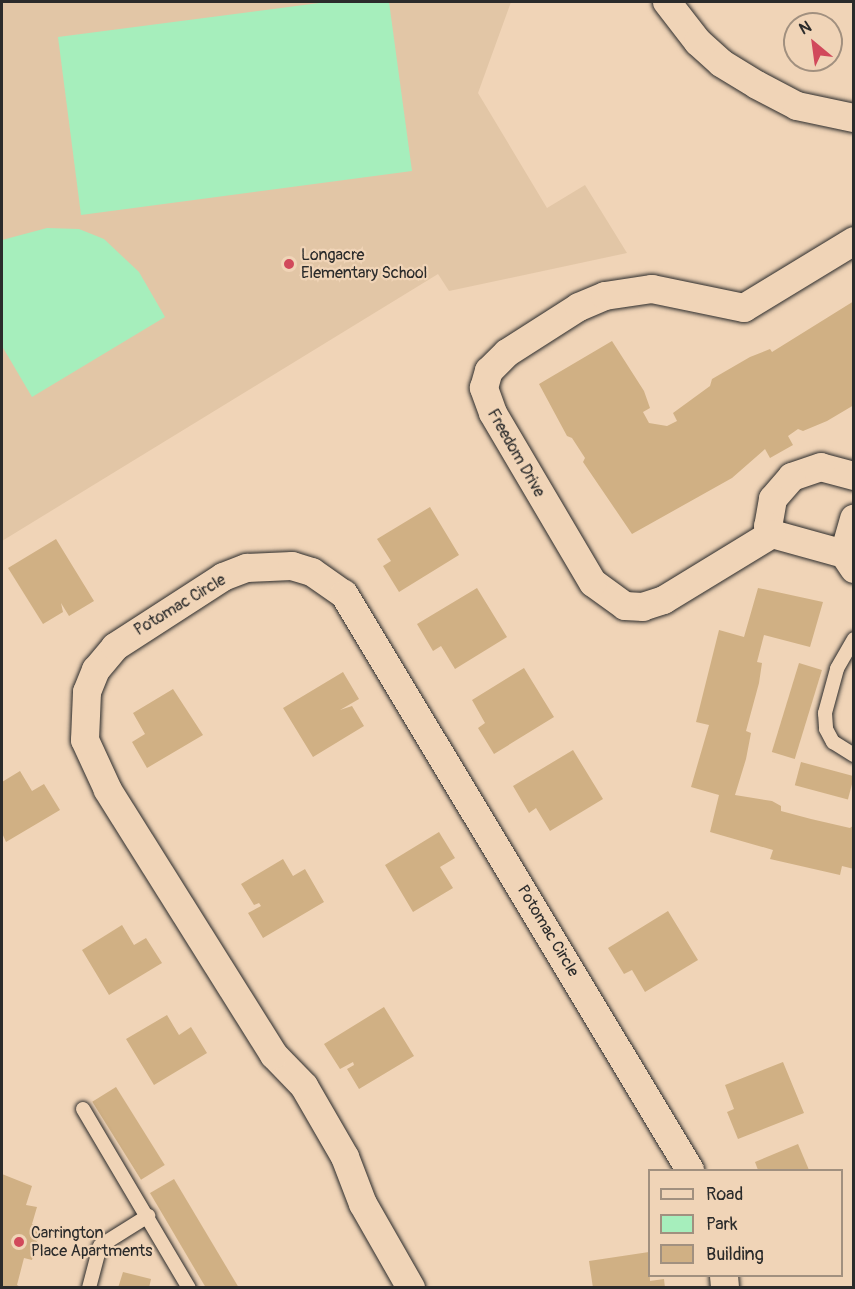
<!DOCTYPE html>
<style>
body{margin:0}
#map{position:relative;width:855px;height:1289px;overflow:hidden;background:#f0d4b7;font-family:Pangolin,sans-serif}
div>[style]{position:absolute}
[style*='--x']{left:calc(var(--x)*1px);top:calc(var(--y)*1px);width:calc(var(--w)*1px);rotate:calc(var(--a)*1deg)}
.built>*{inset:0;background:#e2c6a6}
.green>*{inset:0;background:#a6eebc}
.building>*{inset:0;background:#d0b084;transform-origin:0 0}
.roads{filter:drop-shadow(0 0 2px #2b2b2b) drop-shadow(0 0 2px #2b2b2b)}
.lane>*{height:14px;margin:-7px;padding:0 7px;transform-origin:7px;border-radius:7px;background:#f0d4b7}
.street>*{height:28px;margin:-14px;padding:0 14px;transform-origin:14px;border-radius:14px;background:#f0d4b7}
.dots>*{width:16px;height:16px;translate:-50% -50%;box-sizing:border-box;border:3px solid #f0d4b7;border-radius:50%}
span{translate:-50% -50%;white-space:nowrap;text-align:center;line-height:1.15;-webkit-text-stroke:4.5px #f0d4b7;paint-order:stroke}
.poi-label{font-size:16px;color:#2b2b2b}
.left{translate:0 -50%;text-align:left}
.street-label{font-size:16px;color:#2b2b2b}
.frame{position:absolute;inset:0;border:3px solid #2b2b2b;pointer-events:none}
.legend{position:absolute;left:648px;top:1169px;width:195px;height:108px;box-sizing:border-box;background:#f0d4b7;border:2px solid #a1907f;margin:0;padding:8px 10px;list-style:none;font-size:18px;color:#2b2b2b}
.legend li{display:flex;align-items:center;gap:12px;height:30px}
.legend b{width:30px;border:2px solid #a1907f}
.north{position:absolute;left:783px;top:12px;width:60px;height:60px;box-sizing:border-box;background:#f0d4b7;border:2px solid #a1907f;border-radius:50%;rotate:331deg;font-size:16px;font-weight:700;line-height:24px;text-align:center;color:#2b2b2b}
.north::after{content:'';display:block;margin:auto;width:21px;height:27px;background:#d1495b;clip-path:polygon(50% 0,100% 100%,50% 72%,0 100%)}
</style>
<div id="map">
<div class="built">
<div style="clip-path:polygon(2px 2px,511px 2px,478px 93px,547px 208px,585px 185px,627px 253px,449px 291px,438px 274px,2px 541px)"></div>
</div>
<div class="green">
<div style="clip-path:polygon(327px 2px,389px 2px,412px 171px,81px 215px,58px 37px)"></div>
<div style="clip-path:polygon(47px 228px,79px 229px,104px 239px,139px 272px,165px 317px,32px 397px,2px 346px,2px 240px)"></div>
</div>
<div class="building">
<div style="clip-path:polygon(854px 301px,854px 405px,827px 421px,803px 431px,798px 429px,788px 436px,793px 445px,770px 458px,765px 449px,732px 478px,632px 534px,583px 462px,585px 458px,572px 438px,567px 436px,539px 384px,612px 341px,644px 391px,650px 408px,643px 412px,649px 423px,667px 426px,677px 421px,673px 413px,710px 386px,712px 379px,750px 357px,770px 349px,772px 352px)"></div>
<div style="clip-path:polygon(430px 507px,459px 555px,399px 592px,383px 566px,391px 561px,377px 539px)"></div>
<div style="clip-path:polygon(56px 539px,94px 601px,69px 616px,61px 603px,63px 612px,43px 624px,8px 568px)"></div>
<div style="clip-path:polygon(477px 588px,507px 637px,455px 669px,441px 646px,433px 651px,417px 624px)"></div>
<div style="clip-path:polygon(758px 588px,823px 602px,810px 647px,764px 635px,757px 662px,762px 663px,759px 683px,746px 731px,751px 733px,746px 759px,735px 795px,772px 801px,781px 806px,781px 811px,811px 819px,850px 828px,854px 825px,854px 869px,842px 866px,840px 875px,770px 859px,773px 850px,710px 832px,719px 795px,691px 787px,709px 725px,696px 722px,719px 630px,744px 637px)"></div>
<div style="left:799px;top:663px;width:24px;height:93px;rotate:17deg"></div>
<div style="clip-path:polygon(524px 668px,554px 717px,494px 754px,478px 728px,485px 723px,472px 700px)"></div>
<div style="clip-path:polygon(343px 672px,359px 699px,340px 710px,352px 706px,364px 726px,313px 757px,283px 708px)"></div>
<div style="clip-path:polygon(173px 689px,203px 735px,147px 768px,132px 742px,145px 734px,133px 713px)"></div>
<div style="clip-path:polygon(573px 750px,603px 799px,550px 831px,536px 808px,529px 813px,513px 786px)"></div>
<div style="left:801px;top:762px;width:55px;height:24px;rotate:15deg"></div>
<div style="clip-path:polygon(20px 771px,32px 791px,44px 784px,60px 810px,6px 842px,2px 833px,2px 782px)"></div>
<div style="clip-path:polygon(439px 832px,455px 858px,440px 867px,453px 888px,413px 912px,385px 865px)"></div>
<div style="clip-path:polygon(283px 859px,293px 876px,305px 869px,324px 902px,263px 938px,248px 913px,261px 906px,259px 903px,254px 905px,241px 884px)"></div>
<div style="clip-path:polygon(668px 911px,698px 960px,645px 992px,632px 970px,624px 974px,608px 948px)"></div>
<div style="clip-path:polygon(122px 925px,134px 945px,146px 938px,162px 963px,109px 995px,82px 950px)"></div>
<div style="clip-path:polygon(384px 1007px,414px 1056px,359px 1089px,347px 1069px,354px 1065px,353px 1062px,340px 1069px,324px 1044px)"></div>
<div style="clip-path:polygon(167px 1015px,179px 1035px,191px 1027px,207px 1053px,154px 1085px,126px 1039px)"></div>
<div style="clip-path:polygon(783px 1062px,804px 1113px,738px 1139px,727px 1112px,734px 1109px,725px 1085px)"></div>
<div style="left:116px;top:1087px;width:92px;height:28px;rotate:58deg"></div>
<div style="clip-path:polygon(798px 1144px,809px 1170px,758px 1170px,755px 1162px)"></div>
<div style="clip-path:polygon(2px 1174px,32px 1186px,26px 1205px,37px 1207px,32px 1224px,41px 1227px,32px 1260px,24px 1258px,17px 1285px,22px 1288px,2px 1288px)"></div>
<div style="clip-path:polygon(174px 1179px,239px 1288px,206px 1288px,150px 1193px)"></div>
<div style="clip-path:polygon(649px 1252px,650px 1281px,664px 1279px,665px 1288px,593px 1288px,589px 1261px)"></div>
<div style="clip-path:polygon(123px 1272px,151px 1279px,149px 1288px,118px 1288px)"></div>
</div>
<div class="roads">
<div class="lane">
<div style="--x:854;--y:639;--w:34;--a:120"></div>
<div style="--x:837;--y:669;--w:46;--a:105.3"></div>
<div style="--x:825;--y:713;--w:16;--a:86"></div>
<div style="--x:826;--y:729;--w:15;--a:62"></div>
<div style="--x:833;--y:742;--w:25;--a:32"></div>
<div style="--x:83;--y:1109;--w:208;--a:59.4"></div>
<div style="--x:89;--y:1288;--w:43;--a:-75.3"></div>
<div style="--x:100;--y:1246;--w:57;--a:-32"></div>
</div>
<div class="street">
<div style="--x:667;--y:2;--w:51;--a:52.2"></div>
<div style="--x:698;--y:42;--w:31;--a:42"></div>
<div style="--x:721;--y:63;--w:42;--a:31.4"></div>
<div style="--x:757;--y:85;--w:45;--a:27.7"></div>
<div style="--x:797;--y:106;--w:58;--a:11.9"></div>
<div style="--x:854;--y:476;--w:34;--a:-165"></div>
<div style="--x:821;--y:467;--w:31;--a:161"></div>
<div style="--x:792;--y:477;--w:29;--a:131"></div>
<div style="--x:773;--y:499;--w:27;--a:100"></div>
<div style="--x:768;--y:526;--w:9;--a:63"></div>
<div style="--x:772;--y:534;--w:75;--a:15.5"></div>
<div style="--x:844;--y:554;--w:18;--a:56"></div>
<div style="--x:772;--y:534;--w:127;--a:148.6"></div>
<div style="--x:664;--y:600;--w:22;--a:162"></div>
<div style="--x:643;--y:607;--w:18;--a:-177"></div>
<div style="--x:625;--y:606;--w:39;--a:-144"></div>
<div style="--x:593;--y:583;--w:197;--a:-120.5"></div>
<div style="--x:493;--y:413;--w:27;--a:-110"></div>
<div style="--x:484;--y:388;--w:18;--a:-74"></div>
<div style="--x:489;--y:371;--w:25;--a:-45"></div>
<div style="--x:507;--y:353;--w:85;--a:-32.6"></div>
<div style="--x:579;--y:307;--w:28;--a:-23"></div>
<div style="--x:605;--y:296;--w:48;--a:-8.5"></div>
<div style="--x:652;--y:289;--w:94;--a:11.7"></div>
<div style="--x:744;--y:308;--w:129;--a:-31.3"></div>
<div style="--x:844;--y:554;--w:37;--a:-74"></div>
<div style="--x:724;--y:1276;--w:12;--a:85"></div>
<div style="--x:411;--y:1288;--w:97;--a:-119.7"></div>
<div style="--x:363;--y:1204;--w:50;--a:-111"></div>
<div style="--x:345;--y:1157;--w:82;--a:-120"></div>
<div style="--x:304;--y:1086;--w:43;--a:-134.1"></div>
<div style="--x:274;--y:1055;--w:313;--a:-122.1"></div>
<div style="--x:108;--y:790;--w:55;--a:-114.7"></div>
<div style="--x:85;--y:740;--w:48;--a:-87.6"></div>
<div style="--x:87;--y:692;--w:24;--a:-68"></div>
<div style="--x:96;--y:670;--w:30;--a:-50"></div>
<div style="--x:115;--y:647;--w:129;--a:-32.9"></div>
<div style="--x:223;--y:577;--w:26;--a:-21"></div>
<div style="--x:247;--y:568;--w:45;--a:-2.5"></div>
<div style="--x:292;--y:566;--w:21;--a:17"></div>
<div style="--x:312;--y:572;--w:39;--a:35"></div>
<div style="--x:344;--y:594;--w:672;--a:59.01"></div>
</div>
</div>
<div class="dots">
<div style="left:289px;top:264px;background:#d1495b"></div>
<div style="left:19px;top:1242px;background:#d1495b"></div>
</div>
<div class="poi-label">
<span class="left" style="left:301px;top:264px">Longacre<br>Elementary School</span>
<span class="left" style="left:31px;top:1242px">Carrington<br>Place Apartments</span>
</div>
<div class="street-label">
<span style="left:516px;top:453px;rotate:60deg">Freedom Drive</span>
<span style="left:180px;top:605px;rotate:-31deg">Potomac Circle</span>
<span style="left:548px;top:931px;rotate:59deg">Potomac Circle</span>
</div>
<div class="frame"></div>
<ul class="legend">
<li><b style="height:8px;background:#f0d4b7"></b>Road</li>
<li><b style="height:16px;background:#a6eebc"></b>Park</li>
<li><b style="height:16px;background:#d0b084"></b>Building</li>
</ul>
<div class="north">N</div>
</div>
